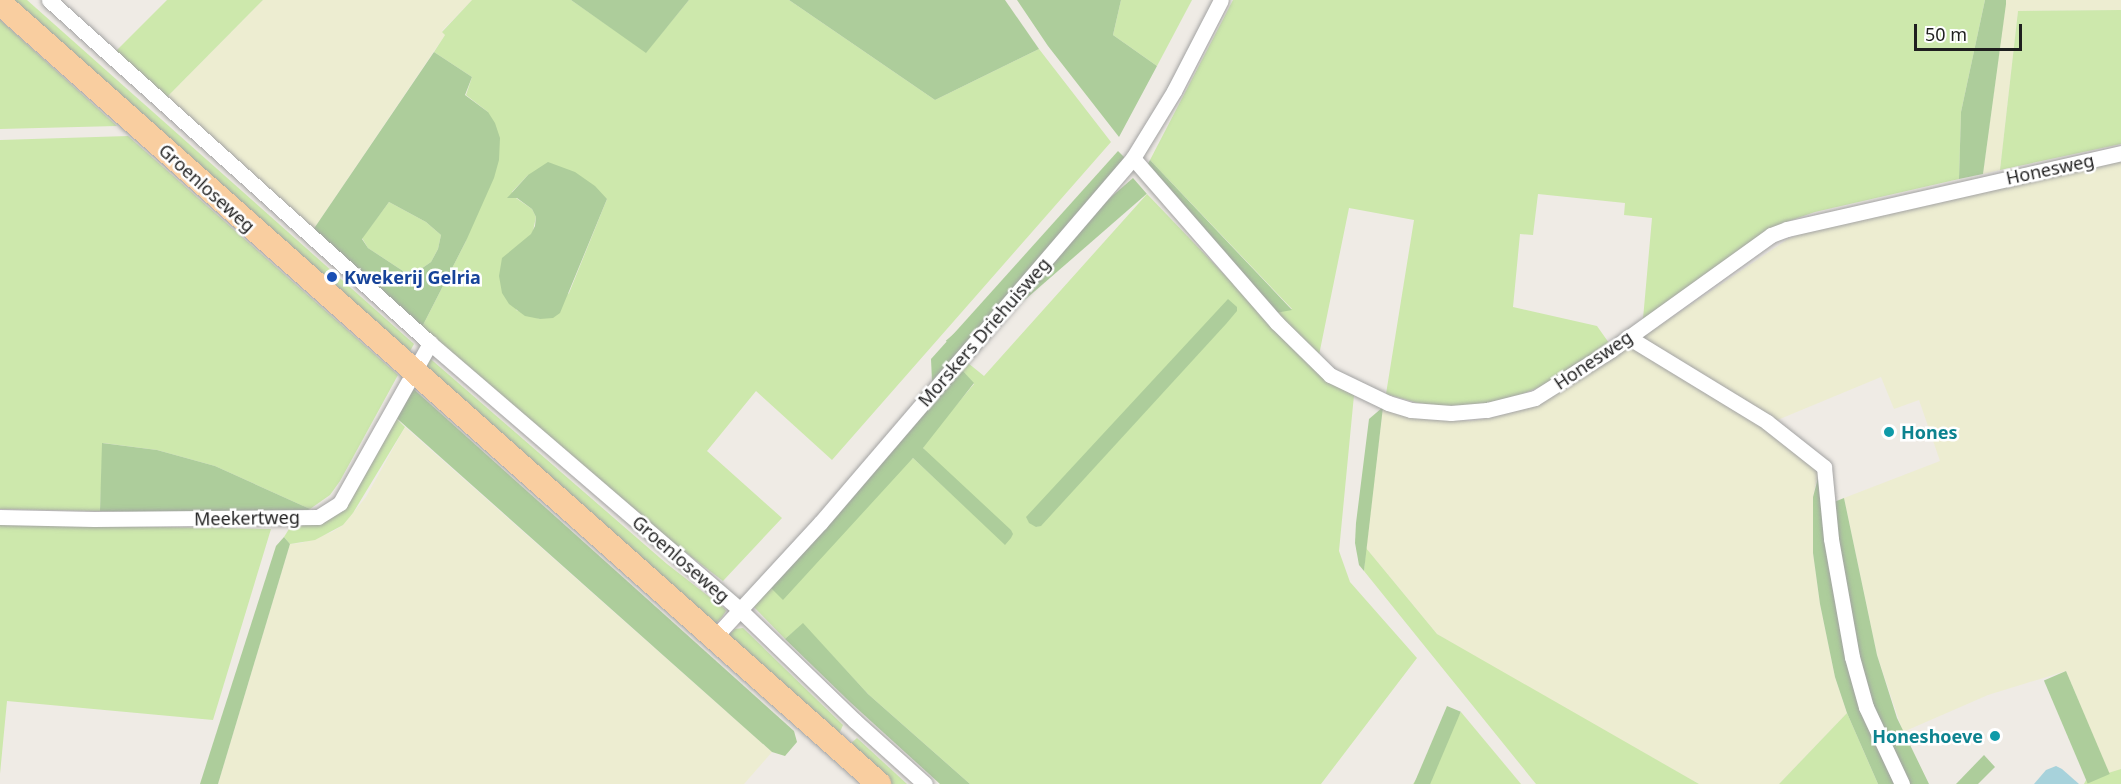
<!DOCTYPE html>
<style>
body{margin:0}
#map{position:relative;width:2121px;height:784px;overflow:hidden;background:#efebe5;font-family:"Noto Sans",sans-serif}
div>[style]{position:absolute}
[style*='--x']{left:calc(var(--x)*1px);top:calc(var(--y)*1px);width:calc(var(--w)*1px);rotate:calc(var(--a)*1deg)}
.farmland>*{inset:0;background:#ededd1}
.grass>*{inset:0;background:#cde8ac}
.forest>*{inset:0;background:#adcd9b;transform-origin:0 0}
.water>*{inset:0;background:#a7d2db}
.roads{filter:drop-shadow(0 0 2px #a3a3a3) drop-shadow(0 0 2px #a3a3a3)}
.street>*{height:15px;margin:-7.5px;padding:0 7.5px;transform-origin:7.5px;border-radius:7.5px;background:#fff}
.primary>*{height:24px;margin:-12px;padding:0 12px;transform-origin:12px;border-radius:12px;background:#f9cea0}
.dots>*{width:16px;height:16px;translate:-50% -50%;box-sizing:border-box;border:3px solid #fff;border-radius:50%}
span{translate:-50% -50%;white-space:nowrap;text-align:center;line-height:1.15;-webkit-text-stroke:5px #fff;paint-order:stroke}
.street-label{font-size:18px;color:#1f1f1f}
.transit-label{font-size:18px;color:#164399;font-weight:700}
.left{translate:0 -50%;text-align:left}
.culture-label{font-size:18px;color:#0d838f;font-weight:700}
.right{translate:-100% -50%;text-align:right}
.scale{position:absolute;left:1914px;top:24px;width:108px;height:27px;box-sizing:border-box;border:3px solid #1f1f1f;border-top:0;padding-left:8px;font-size:18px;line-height:21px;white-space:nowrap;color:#1f1f1f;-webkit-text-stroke:4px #fff;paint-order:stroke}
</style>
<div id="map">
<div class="farmland">
<div style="clip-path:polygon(263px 0,472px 0,442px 31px,445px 35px,313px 230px,166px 98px)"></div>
<div style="clip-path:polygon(2006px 0,2121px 0,2121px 10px,2018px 11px,2000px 170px,1983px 174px)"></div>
<div style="clip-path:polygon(2121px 161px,2121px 769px,2109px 774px,2066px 671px,1988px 695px,1903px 732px,1877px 655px,1844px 498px,1940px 461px,1919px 400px,1894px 409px,1881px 377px,1775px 421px,1640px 339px,1788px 239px,1808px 231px)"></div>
<div style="clip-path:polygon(1630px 346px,1752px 418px,1815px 466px,1818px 473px,1813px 497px,1813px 553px,1820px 604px,1835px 677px,1847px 713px,1779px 784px,1699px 784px,1504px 674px,1437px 634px,1366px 548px,1383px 407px,1422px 419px,1471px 421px,1490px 418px,1525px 409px,1559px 392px)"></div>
<div style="clip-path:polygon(405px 427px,772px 752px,744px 784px,218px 784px,290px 544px,301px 543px,332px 532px,343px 525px,366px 497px)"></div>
</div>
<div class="grass">
<div style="clip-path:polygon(3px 0,27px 0,414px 344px,405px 360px)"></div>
<div style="clip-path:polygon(167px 0,263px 0,166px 98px,115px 52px)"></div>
<div style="clip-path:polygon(evenodd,472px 0,571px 0,646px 52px,689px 0,789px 0,935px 100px,1039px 49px,1111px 142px,832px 460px,756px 391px,707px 451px,782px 518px,723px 581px,667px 538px,422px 327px,466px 241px,488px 112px,466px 95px,472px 77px,434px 52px,445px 35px,442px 32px,472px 0,528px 175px,607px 199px,569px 293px,540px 319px,516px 310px,536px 217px,532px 209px,516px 198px,512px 192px,528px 175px)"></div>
<div style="clip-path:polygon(1121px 0,1192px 0,1157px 66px,1113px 35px)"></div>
<div style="clip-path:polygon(1233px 0,1985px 0,1961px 112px,1959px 179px,1815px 212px,1789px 221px,1643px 319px,1652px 218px,1624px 215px,1625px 203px,1538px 194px,1533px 235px,1520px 234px,1513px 307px,1597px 326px,1609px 343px,1542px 386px,1520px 395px,1479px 405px,1443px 406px,1418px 403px,1386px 394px,1414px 220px,1349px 208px,1319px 355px,1276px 313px,1292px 309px,1150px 160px)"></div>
<div style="clip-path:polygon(2121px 10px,2121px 144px,2000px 170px,2018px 11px)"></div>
<div style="clip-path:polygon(0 20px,117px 126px,0 129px)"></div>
<div style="clip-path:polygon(128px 136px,398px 375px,340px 481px,330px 495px,310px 509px,215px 466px,157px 450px,103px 443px,100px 511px,0 509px,0 140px)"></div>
<div style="clip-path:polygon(evenodd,1147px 194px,1313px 367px,1354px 395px,1339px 551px,1350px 582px,1417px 658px,1321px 784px,970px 784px,868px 694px,803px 624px,785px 639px,752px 605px,913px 458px,1005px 544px,923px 448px,925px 442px,974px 384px,962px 370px,968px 363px,984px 376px,1147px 194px,1237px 311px,1041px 525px,1036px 527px,1237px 311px)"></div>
<div style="clip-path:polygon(389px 202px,426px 222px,441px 235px,438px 249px,431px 262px,418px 271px,403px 271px,368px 248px,362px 238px)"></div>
<div style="clip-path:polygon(426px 355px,667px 564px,725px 609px,726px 611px,722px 617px,711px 628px,416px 369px)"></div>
<div style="clip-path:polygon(392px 414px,405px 427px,353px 513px,343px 525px,315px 540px,290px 544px,284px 537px,289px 529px,321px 521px)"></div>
<div style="clip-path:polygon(0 524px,271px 529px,213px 720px,7px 701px,0 774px)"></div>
<div style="clip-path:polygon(1366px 548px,1437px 634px,1699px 784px,1536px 784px,1364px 571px)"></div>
<div style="clip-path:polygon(743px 628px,843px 725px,839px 734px,728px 636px,735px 629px)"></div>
<div style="clip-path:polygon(1461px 712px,1521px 784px,1413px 784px)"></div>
<div style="clip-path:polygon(1847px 713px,1878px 784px,1779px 784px)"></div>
<div style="clip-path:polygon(857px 738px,907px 784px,887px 784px,850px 744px)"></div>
<div style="clip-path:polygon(2121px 769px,2121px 784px,2084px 784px,2086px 780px)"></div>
</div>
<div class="forest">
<div style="clip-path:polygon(571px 0,689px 0,646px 53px)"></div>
<div style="clip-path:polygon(789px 0,1005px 0,1039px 49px,935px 100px)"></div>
<div style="clip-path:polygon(1017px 0,1121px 0,1113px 35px,1157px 66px,1119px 137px,1048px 46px)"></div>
<div style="clip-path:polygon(1985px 0,2006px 0,2006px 4px,1983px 174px,1959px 179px,1961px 112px)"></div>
<div style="clip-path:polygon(evenodd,434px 52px,472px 77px,465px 95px,488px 112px,495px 123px,500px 138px,499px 160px,494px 178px,466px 241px,422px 327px,313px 230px,434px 52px,389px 202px,426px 222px,441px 235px,438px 249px,431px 262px,418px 271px,403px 271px,368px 248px,362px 239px,389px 202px)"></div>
<div style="clip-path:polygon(1118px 151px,1125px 158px,1083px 211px,932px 381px,931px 359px)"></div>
<div style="clip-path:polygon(1150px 160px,1292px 310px,1276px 313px,1144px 171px)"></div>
<div style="clip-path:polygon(548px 162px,575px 172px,595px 186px,607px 199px,560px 313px,553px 318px,540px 319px,525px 316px,509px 304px,502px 293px,499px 276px,502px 258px,531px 234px,535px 226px,536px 217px,532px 209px,517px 198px,507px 198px,528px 175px)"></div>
<div style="left:1133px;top:178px;width:21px;height:248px;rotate:49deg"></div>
<div style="clip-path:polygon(1228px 299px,1237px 307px,1237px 311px,1226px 324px,1041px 526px,1036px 527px,1029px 523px,1026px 517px)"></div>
<div style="clip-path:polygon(962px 370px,974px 383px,923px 448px,1011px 530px,1013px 534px,1011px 538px,1005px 545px,913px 458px,783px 600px,769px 586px)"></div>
<div style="clip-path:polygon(408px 384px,794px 731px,797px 742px,785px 756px,772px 752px,392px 414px)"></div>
<div style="clip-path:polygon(1383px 407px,1364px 571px,1359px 565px,1355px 543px,1356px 523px,1369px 419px)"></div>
<div style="clip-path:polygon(102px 443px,157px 450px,215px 466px,310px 509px,306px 511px,197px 514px,100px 511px)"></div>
<div style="clip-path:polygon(1818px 478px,1829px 569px,1895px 784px,1878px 784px,1847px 713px,1835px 677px,1820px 604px,1813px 553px,1813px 497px)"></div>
<div style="clip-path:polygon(1844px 498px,1877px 655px,1897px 718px,1929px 784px,1909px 784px,1878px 720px,1865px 682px,1840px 570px,1834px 502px)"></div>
<div style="clip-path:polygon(284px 537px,290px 544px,218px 784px,200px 784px,276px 546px)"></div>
<div style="clip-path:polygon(803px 623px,868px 694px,970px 784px,940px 784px,851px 703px,785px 639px)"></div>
<div style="left:2066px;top:671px;width:112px;height:24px;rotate:67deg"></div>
<div style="left:1447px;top:706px;width:15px;height:94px;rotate:23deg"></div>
<div style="clip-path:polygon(1984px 755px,1995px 767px,1978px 784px,1956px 784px)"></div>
</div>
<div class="water">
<div style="clip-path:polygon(2056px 766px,2062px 769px,2079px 784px,2034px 784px,2046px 770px)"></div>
</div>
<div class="roads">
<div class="street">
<div style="--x:49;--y:0;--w:513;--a:42"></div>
<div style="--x:430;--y:343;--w:408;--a:40.7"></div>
<div style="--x:739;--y:609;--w:161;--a:44"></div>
<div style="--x:855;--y:721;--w:94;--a:42"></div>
<div style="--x:1133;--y:158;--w:218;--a:48.9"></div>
<div style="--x:1276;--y:322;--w:76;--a:44.5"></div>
<div style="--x:1330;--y:375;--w:64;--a:25.8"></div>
<div style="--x:1388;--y:403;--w:24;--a:17"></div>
<div style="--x:1411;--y:410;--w:40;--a:4.3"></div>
<div style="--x:1451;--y:413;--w:36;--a:-5"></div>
<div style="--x:1487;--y:410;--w:49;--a:-14"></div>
<div style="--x:1535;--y:398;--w:90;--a:-32.3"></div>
<div style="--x:1611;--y:350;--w:197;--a:-35.7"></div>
<div style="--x:1771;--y:235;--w:17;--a:-21"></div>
<div style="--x:1787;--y:229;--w:343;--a:-12.8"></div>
<div style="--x:1628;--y:337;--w:163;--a:31.4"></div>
<div style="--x:1767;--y:422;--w:73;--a:38.3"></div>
<div style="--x:1824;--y:467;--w:72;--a:84.4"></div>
<div style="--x:1831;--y:539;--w:120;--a:79.9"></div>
<div style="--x:1852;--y:657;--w:52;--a:74.4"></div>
<div style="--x:1866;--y:707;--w:85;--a:64.9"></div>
<div style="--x:0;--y:517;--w:94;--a:1.2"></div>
<div style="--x:94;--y:519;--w:224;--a:-0.5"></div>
<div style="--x:318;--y:517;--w:26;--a:-32"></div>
<div style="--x:340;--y:503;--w:184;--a:-60.6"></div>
<div style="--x:713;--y:639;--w:159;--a:-47.3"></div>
<div style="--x:821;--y:522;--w:479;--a:-49.4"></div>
<div style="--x:1133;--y:158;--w:79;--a:-58.5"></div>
<div style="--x:1174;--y:91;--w:102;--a:-62.7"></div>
</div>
<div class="primary">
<div style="--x:0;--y:3;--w:1176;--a:41.62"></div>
</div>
</div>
<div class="dots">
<div style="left:332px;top:277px;background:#1a4fb4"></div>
<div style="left:1889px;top:432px;background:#0f9aa8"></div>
<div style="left:1995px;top:736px;background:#0f9aa8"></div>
</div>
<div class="street-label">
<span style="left:2050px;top:169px;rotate:-12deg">Honesweg</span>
<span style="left:207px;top:188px;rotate:42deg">Groenloseweg</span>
<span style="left:984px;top:332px;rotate:-49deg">Morskers Driehuisweg</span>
<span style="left:1593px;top:360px;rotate:-34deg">Honesweg</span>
<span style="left:247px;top:518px;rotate:-1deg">Meekertweg</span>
<span style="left:681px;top:559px;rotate:41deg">Groenloseweg</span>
</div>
<div class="transit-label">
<span class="left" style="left:344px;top:277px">Kwekerij Gelria</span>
</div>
<div class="culture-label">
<span class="left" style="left:1901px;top:432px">Hones</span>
<span class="right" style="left:1983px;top:736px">Honeshoeve</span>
</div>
<div class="scale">50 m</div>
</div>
